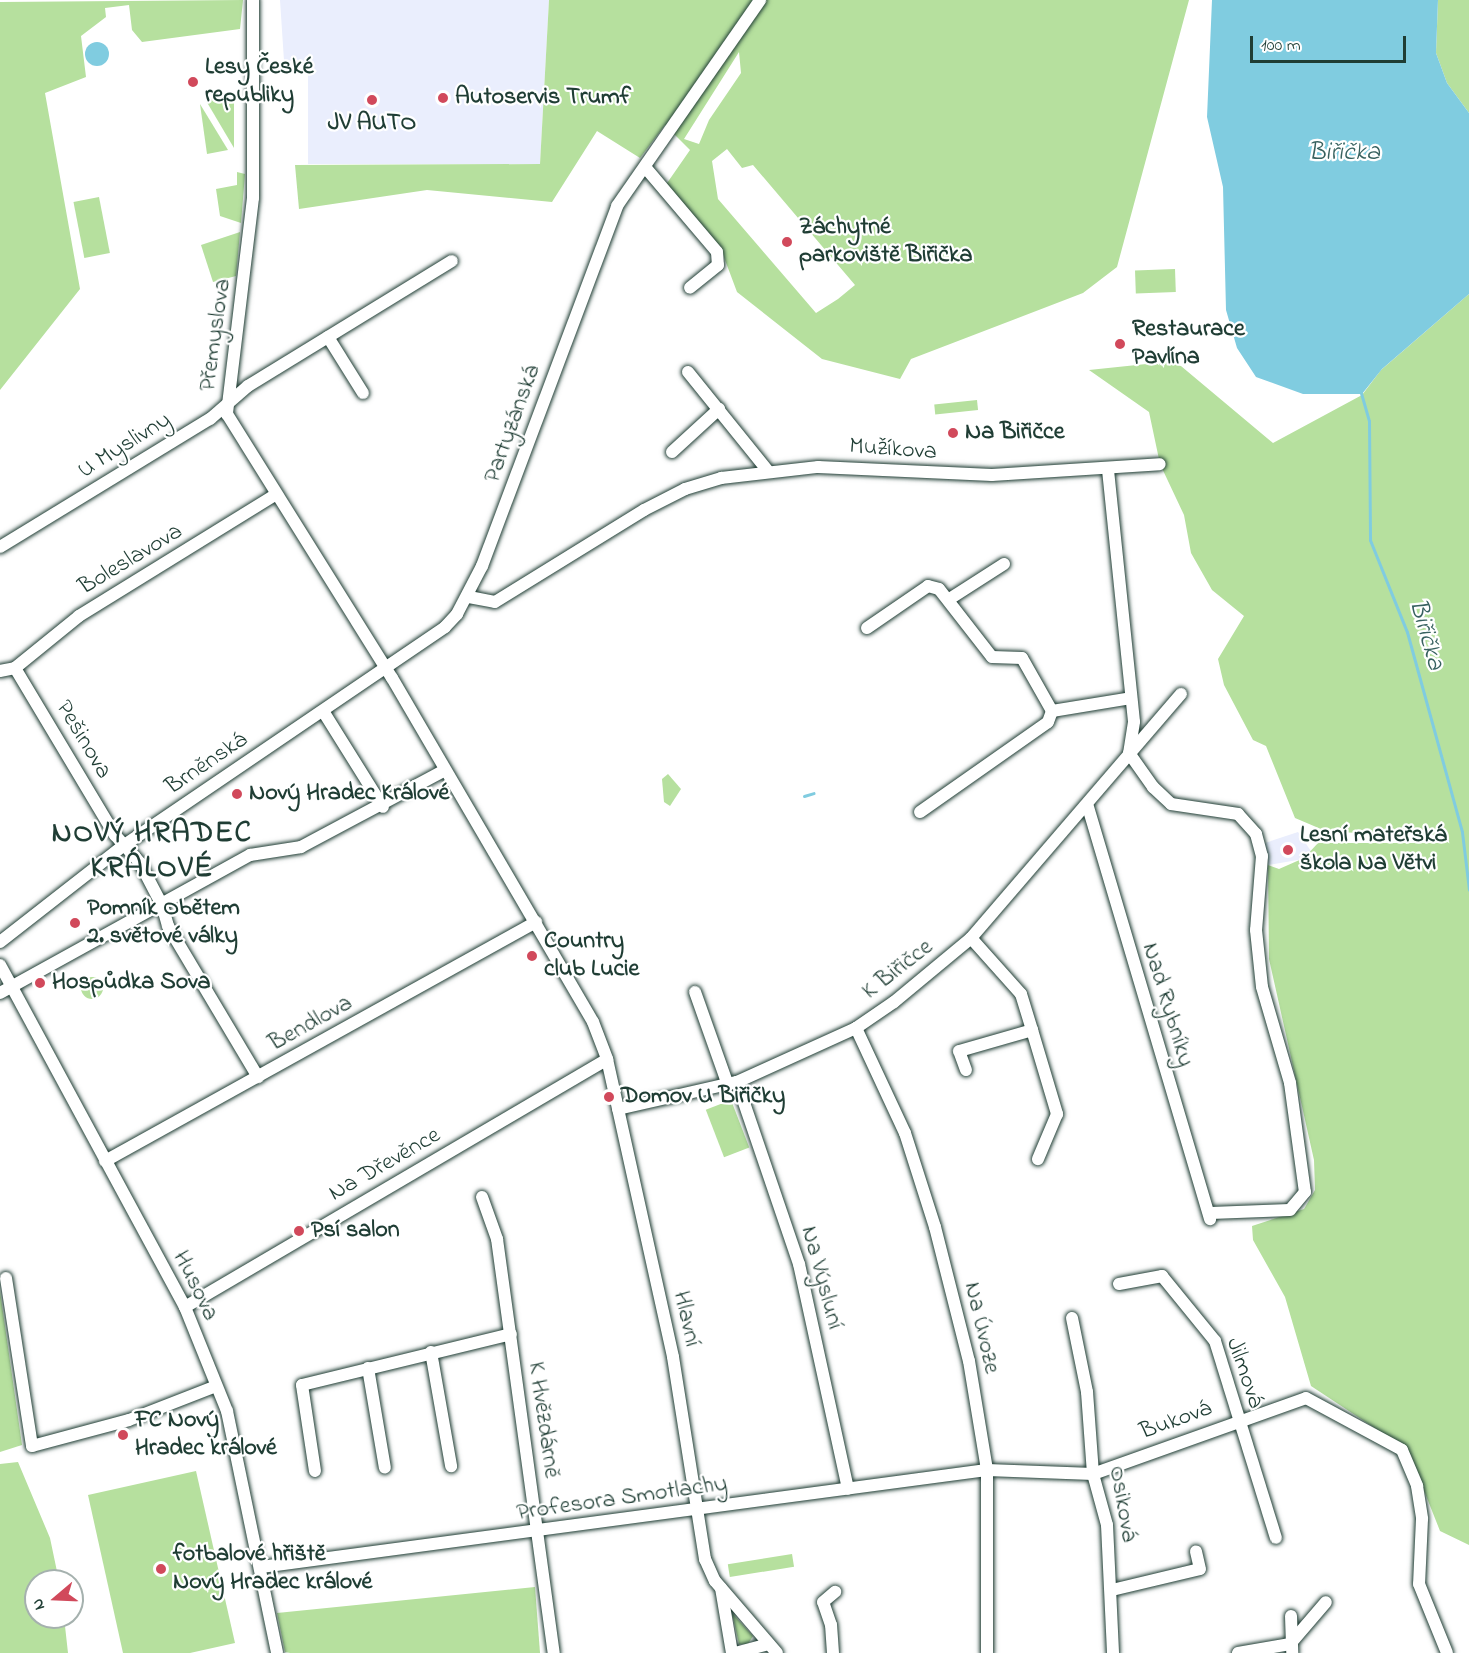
<!DOCTYPE html>
<meta charset="utf-8">
<style>
body{margin:0}
#map{position:relative;width:1469px;height:1653px;overflow:hidden;background:#fff;font-family:"Indie Flower",sans-serif}
div>[style]{position:absolute}
[style*='--x']{left:calc(var(--x)*1px);top:calc(var(--y)*1px);width:calc(var(--w)*1px);rotate:calc(var(--a)*1deg)}
.built>*{inset:0;background:#eaeefd}
.green>*{inset:0;background:#b6e09e;transform-origin:0 0}
.round{border-radius:50%}
.water>*{inset:0;background:#80cce0}
.stream>*{height:3px;margin:-1.5px;padding:0 1.5px;transform-origin:1.5px;border-radius:1.5px;background:#80cce0}
.roads{filter:drop-shadow(0 0 2px #1f3d34) drop-shadow(0 0 2px #1f3d34)}
.minor>*{height:12px;margin:-6px;padding:0 6px;transform-origin:6px;border-radius:6px;background:#fff}
.dots>*{width:16px;height:16px;translate:-50% -50%;box-sizing:border-box;border:3px solid #fff;border-radius:50%}
span{translate:-50% -50%;white-space:nowrap;text-align:center;line-height:1.15;-webkit-text-stroke:4.5px #fff;paint-order:stroke}
.poi-label{font-size:24px;color:#1f3d34;font-weight:700}
.left{translate:0 -50%;text-align:left}
.street-label{font-size:24px;color:#1f3d34}
.water-label{font-size:26px;color:#37615f;font-style:italic}
.district-label{font-size:30px;color:#1f3d34;font-weight:700;letter-spacing:1.5px}
.north{position:absolute;left:24px;top:1569px;width:60px;height:60px;box-sizing:border-box;background:#fff;border:2px solid #a5b1ae;border-radius:50%;rotate:251deg;font-size:16px;font-weight:700;line-height:24px;text-align:center;color:#1f3d34}
.north::after{content:'';display:block;margin:auto;width:21px;height:27px;background:#d1495b;clip-path:polygon(50% 0,100% 100%,50% 72%,0 100%)}
.scale{position:absolute;left:1250px;top:36px;width:156px;height:27px;box-sizing:border-box;border:3px solid #1f3d34;border-top:0;padding-left:8px;font-size:18px;line-height:21px;white-space:nowrap;color:#1f3d34;-webkit-text-stroke:4px #fff;paint-order:stroke}
</style>
<div id="map">
<div class="built">
<div style="clip-path:polygon(280px 0,549px 0,540px 164px,308px 164px,308px 61px,284px 61px)"></div>
<div style="clip-path:polygon(1298px 832px,1315px 857px,1268px 865px,1265px 843px)"></div>
</div>
<div class="green">
<div style="clip-path:polygon(243px 0,240px 29px,142px 42px,132px 30px,129px 5px,105px 8px,106px 17px,81px 36px,86px 77px,45px 93px,80px 289px,0 390px,0 2px)"></div>
<div style="clip-path:polygon(evenodd,549px 0,1189px 0,1117px 267px,1083px 293px,911px 359px,900px 379px,822px 359px,737px 292px,722px 252px,665px 186px,690px 150px,665px 125px,640px 158px,597px 131px,552px 202px,427px 190px,299px 209px,295px 165px,540px 164px,549px 0,739px 52px,741px 73px,709px 120px,699px 144px,684px 139px,739px 52px,549px 0,727px 149px,742px 168px,753px 165px,855px 285px,838px 299px,816px 313px,718px 199px,712px 161px,727px 149px)"></div>
<div style="clip-path:polygon(1438px 0,1469px 0,1469px 113px,1447px 83px,1436px 53px)"></div>
<div style="clip-path:polygon(234px 96px,234px 148px,205px 99px)"></div>
<div style="clip-path:polygon(200px 104px,228px 150px,207px 154px)"></div>
<div style="clip-path:polygon(237px 172px,245px 174px,241px 223px,220px 216px,216px 189px,237px 185px)"></div>
<div style="left:99px;top:197px;width:57px;height:26px;rotate:79deg"></div>
<div style="clip-path:polygon(240px 232px,236px 276px,213px 282px,201px 245px)"></div>
<div style="left:1175px;top:269px;width:23px;height:40px;rotate:88deg"></div>
<div style="clip-path:polygon(1469px 294px,1469px 1545px,1440px 1531px,1408px 1450px,1311px 1386px,1285px 1297px,1253px 1240px,1252px 1226px,1304px 1209px,1315px 1190px,1314px 1160px,1269px 959px,1268px 865px,1279px 869px,1304px 858px,1318px 843px,1444px 843px,1446px 835px,1328px 832px,1295px 818px,1266px 746px,1253px 740px,1224px 685px,1218px 659px,1244px 616px,1212px 590px,1191px 553px,1184px 515px,1160px 464px,1149px 412px,1089px 370px,1175px 361px,1273px 443px,1362px 395px,1381px 370px)"></div>
<div style="left:977px;top:400px;width:10px;height:43px;rotate:84deg"></div>
<div style="clip-path:polygon(668px 774px,681px 789px,670px 806px,664px 802px,662px 779px)"></div>
<div class="round" style="left:81px;top:977px;width:22px;height:22px"></div>
<div style="left:731px;top:1100px;width:51px;height:27px;rotate:69deg"></div>
<div style="clip-path:polygon(0 1291px,22px 1445px,0 1452px)"></div>
<div style="clip-path:polygon(18px 1462px,50px 1538px,59px 1581px,36px 1581px,36px 1617px,64px 1617px,68px 1653px,0 1653px,0 1464px)"></div>
<div style="clip-path:polygon(196px 1471px,235px 1643px,190px 1653px,123px 1653px,88px 1495px)"></div>
<div style="left:792px;top:1554px;width:13px;height:65px;rotate:81deg"></div>
<div style="clip-path:polygon(535px 1587px,540px 1653px,290px 1653px,285px 1652px,277px 1613px)"></div>
<div style="clip-path:polygon(732px 1613px,753px 1636px,748px 1644px,739px 1644px)"></div>
</div>
<div class="water">
<div style="clip-path:polygon(1212px 0,1438px 0,1436px 53px,1447px 83px,1469px 113px,1469px 294px,1382px 369px,1362px 394px,1303px 394px,1256px 377px,1237px 348px,1226px 310px,1223px 187px,1207px 117px)"></div>
<div class="round" style="left:85px;top:42px;width:24px;height:24px"></div>
</div>
<div class="stream">
<div style="--x:1361;--y:393;--w:29;--a:74"></div>
<div style="--x:1369;--y:421;--w:119;--a:89.5"></div>
<div style="--x:1370;--y:540;--w:99;--a:68.1"></div>
<div style="--x:1407;--y:632;--w:207;--a:74.6"></div>
<div style="--x:1462;--y:832;--w:58;--a:83.1"></div>
<div style="--x:804;--y:796;--w:10;--a:-17"></div>
</div>
<div class="roads">
<div class="minor">
<div style="--x:253;--y:0;--w:198;--a:90"></div>
<div style="--x:253;--y:198;--w:218;--a:96.9"></div>
<div style="--x:227;--y:414;--w:311;--a:58"></div>
<div style="--x:392;--y:678;--w:398;--a:59.7"></div>
<div style="--x:593;--y:1022;--w:40;--a:69"></div>
<div style="--x:607;--y:1059;--w:305;--a:77.5"></div>
<div style="--x:673;--y:1357;--w:205;--a:81"></div>
<div style="--x:705;--y:1559;--w:24;--a:66"></div>
<div style="--x:715;--y:1581;--w:95;--a:49.3"></div>
<div style="--x:645;--y:167;--w:111;--a:49.7"></div>
<div style="--x:717;--y:252;--w:13;--a:86"></div>
<div style="--x:718;--y:265;--w:36;--a:141"></div>
<div style="--x:328;--y:337;--w:66;--a:58"></div>
<div style="--x:688;--y:372;--w:127;--a:51.1"></div>
<div style="--x:672;--y:452;--w:64;--a:-42.5"></div>
<div style="--x:1108;--y:470;--w:253;--a:84.1"></div>
<div style="--x:1134;--y:722;--w:31;--a:99"></div>
<div style="--x:1129;--y:753;--w:42;--a:54.8"></div>
<div style="--x:1153;--y:787;--w:25;--a:43"></div>
<div style="--x:1171;--y:804;--w:68;--a:8.5"></div>
<div style="--x:1238;--y:814;--w:27;--a:48"></div>
<div style="--x:1256;--y:834;--w:23;--a:75"></div>
<div style="--x:1262;--y:856;--w:74;--a:94.6"></div>
<div style="--x:1256;--y:930;--w:57;--a:84"></div>
<div style="--x:1262;--y:987;--w:100;--a:73.7"></div>
<div style="--x:1290;--y:1083;--w:110;--a:82.2"></div>
<div style="--x:1305;--y:1192;--w:23;--a:130"></div>
<div style="--x:1290;--y:1210;--w:80;--a:177.9"></div>
<div style="--x:0;--y:547;--w:246;--a:-31.4"></div>
<div style="--x:210;--y:419;--w:50;--a:-41"></div>
<div style="--x:248;--y:386;--w:239;--a:-31.5"></div>
<div style="--x:469;--y:597;--w:26;--a:11"></div>
<div style="--x:495;--y:602;--w:175;--a:-31.7"></div>
<div style="--x:644;--y:510;--w:46;--a:-27.1"></div>
<div style="--x:685;--y:489;--w:38;--a:-17"></div>
<div style="--x:721;--y:478;--w:98;--a:-6.5"></div>
<div style="--x:818;--y:467;--w:174;--a:2.6"></div>
<div style="--x:992;--y:475;--w:168;--a:-3.7"></div>
<div style="--x:951;--y:598;--w:63;--a:-32.7"></div>
<div style="--x:867;--y:628;--w:74;--a:-34.5"></div>
<div style="--x:928;--y:586;--w:11;--a:15"></div>
<div style="--x:939;--y:589;--w:86;--a:52.1"></div>
<div style="--x:992;--y:657;--w:30;--a:2"></div>
<div style="--x:1022;--y:658;--w:61;--a:60.5"></div>
<div style="--x:15;--y:668;--w:195;--a:59.1"></div>
<div style="--x:115;--y:835;--w:38;--a:48"></div>
<div style="--x:140;--y:863;--w:47;--a:62.4"></div>
<div style="--x:162;--y:905;--w:22;--a:74"></div>
<div style="--x:168;--y:926;--w:176;--a:59.2"></div>
<div style="--x:0;--y:671;--w:15;--a:-11"></div>
<div style="--x:15;--y:668;--w:82;--a:-39.1"></div>
<div style="--x:79;--y:616;--w:230;--a:-31.7"></div>
<div style="--x:323;--y:711;--w:113;--a:58"></div>
<div style="--x:1088;--y:807;--w:430;--a:73.5"></div>
<div style="--x:920;--y:812;--w:156;--a:-35.1"></div>
<div style="--x:1048;--y:722;--w:12;--a:-70"></div>
<div style="--x:1052;--y:711;--w:80;--a:-9.3"></div>
<div style="--x:971;--y:938;--w:75;--a:48.2"></div>
<div style="--x:1021;--y:994;--w:38;--a:73"></div>
<div style="--x:1032;--y:1030;--w:88;--a:73.4"></div>
<div style="--x:1057;--y:1114;--w:49;--a:112.9"></div>
<div style="--x:0;--y:942;--w:156;--a:-38"></div>
<div style="--x:123;--y:846;--w:389;--a:-34.2"></div>
<div style="--x:445;--y:627;--w:18;--a:-47"></div>
<div style="--x:457;--y:614;--w:54;--a:-62.5"></div>
<div style="--x:482;--y:566;--w:384;--a:-69.4"></div>
<div style="--x:617;--y:206;--w:251;--a:-55.2"></div>
<div style="--x:0;--y:965;--w:389;--a:61.6"></div>
<div style="--x:185;--y:1307;--w:112;--a:68"></div>
<div style="--x:227;--y:1411;--w:247;--a:78.3"></div>
<div style="--x:695;--y:992;--w:99;--a:70.5"></div>
<div style="--x:0;--y:993;--w:286;--a:-28.9"></div>
<div style="--x:250;--y:855;--w:52;--a:-8.9"></div>
<div style="--x:301;--y:847;--w:163;--a:-28.1"></div>
<div style="--x:856;--y:1028;--w:116;--a:65"></div>
<div style="--x:905;--y:1133;--w:99;--a:72.3"></div>
<div style="--x:935;--y:1227;--w:138;--a:75.8"></div>
<div style="--x:969;--y:1361;--w:110;--a:80.6"></div>
<div style="--x:987;--y:1470;--w:183;--a:90"></div>
<div style="--x:966;--y:1070;--w:20;--a:-110"></div>
<div style="--x:959;--y:1051;--w:76;--a:-16"></div>
<div style="--x:737;--y:1082;--w:192;--a:71.2"></div>
<div style="--x:799;--y:1264;--w:230;--a:77.7"></div>
<div style="--x:618;--y:1109;--w:122;--a:-12.8"></div>
<div style="--x:737;--y:1082;--w:131;--a:-24.4"></div>
<div style="--x:856;--y:1028;--w:46;--a:-34.4"></div>
<div style="--x:894;--y:1002;--w:100;--a:-39.7"></div>
<div style="--x:971;--y:938;--w:322;--a:-49.3"></div>
<div style="--x:105;--y:1161;--w:493;--a:-29"></div>
<div style="--x:482;--y:1197;--w:45;--a:70.3"></div>
<div style="--x:497;--y:1239;--w:418;--a:82.2"></div>
<div style="--x:6;--y:1278;--w:170;--a:81.2"></div>
<div style="--x:32;--y:1446;--w:100;--a:-15"></div>
<div style="--x:129;--y:1420;--w:93;--a:-21.3"></div>
<div style="--x:1119;--y:1284;--w:44;--a:-10.5"></div>
<div style="--x:1162;--y:1276;--w:84;--a:50.8"></div>
<div style="--x:1215;--y:1341;--w:206;--a:72.8"></div>
<div style="--x:185;--y:1307;--w:489;--a:-30.4"></div>
<div style="--x:1072;--y:1318;--w:76;--a:78.5"></div>
<div style="--x:1087;--y:1392;--w:82;--a:85.8"></div>
<div style="--x:1093;--y:1474;--w:53;--a:74.6"></div>
<div style="--x:1107;--y:1525;--w:128;--a:87.3"></div>
<div style="--x:431;--y:1352;--w:116;--a:80"></div>
<div style="--x:368;--y:1368;--w:101;--a:80.4"></div>
<div style="--x:315;--y:1471;--w:87;--a:-98.6"></div>
<div style="--x:302;--y:1385;--w:215;--a:-13.7"></div>
<div style="--x:261;--y:1567;--w:732;--a:-7.61"></div>
<div style="--x:987;--y:1470;--w:106;--a:2.2"></div>
<div style="--x:1093;--y:1474;--w:226;--a:-19.6"></div>
<div style="--x:1306;--y:1398;--w:109;--a:28.4"></div>
<div style="--x:1402;--y:1450;--w:39;--a:67"></div>
<div style="--x:1417;--y:1486;--w:33;--a:81"></div>
<div style="--x:1422;--y:1519;--w:65;--a:92.6"></div>
<div style="--x:1419;--y:1584;--w:74;--a:67.9"></div>
<div style="--x:721;--y:1588;--w:66;--a:80.4"></div>
<div style="--x:1112;--y:1590;--w:90;--a:-13.4"></div>
<div style="--x:1200;--y:1569;--w:18;--a:-103"></div>
<div style="--x:1291;--y:1616;--w:37;--a:88"></div>
<div style="--x:1290;--y:1644;--w:55;--a:-49.4"></div>
<div style="--x:735;--y:1653;--w:35;--a:-15"></div>
<div style="--x:833;--y:1653;--w:28;--a:-94"></div>
<div style="--x:831;--y:1625;--w:24;--a:-109"></div>
<div style="--x:823;--y:1602;--w:16;--a:-40"></div>
<div style="--x:1238;--y:1653;--w:53;--a:-9.8"></div>
</div>
</div>
<div class="dots">
<div style="left:193px;top:82px;background:#d1495b"></div>
<div style="left:443px;top:98px;background:#d1495b"></div>
<div style="left:372px;top:100px;background:#d1495b"></div>
<div style="left:787px;top:242px;background:#d1495b"></div>
<div style="left:1120px;top:344px;background:#d1495b"></div>
<div style="left:953px;top:433px;background:#d1495b"></div>
<div style="left:237px;top:794px;background:#d1495b"></div>
<div style="left:1288px;top:850px;background:#d1495b"></div>
<div style="left:75px;top:923px;background:#d1495b"></div>
<div style="left:532px;top:956px;background:#d1495b"></div>
<div style="left:40px;top:983px;background:#d1495b"></div>
<div style="left:609px;top:1097px;background:#d1495b"></div>
<div style="left:299px;top:1231px;background:#d1495b"></div>
<div style="left:123px;top:1435px;background:#d1495b"></div>
<div style="left:161px;top:1569px;background:#d1495b"></div>
</div>
<div class="poi-label">
<span class="left" style="left:205px;top:82px">Lesy České<br>republiky</span>
<span class="left" style="left:455px;top:98px">Autoservis Trumf</span>
<span style="left:372px;top:124px">JV AUTO</span>
<span class="left" style="left:799px;top:242px">Záchytné<br>parkoviště Biřička</span>
<span class="left" style="left:1132px;top:344px">Restaurace<br>Pavlína</span>
<span class="left" style="left:965px;top:433px">Na Biřičce</span>
<span class="left" style="left:249px;top:794px">Nový Hradec Králové</span>
<span class="left" style="left:1300px;top:850px">Lesní mateřská<br>škola Na Větvi</span>
<span class="left" style="left:87px;top:923px">Pomník Obětem<br>2. světové války</span>
<span class="left" style="left:544px;top:956px">Country<br>club Lucie</span>
<span class="left" style="left:52px;top:983px">Hospůdka Sova</span>
<span class="left" style="left:621px;top:1097px">Domov U Biřičky</span>
<span class="left" style="left:311px;top:1231px">Psí salon</span>
<span class="left" style="left:135px;top:1435px">FC Nový<br>Hradec králové</span>
<span class="left" style="left:173px;top:1569px">fotbalové hřiště<br>Nový Hradec králové</span>
</div>
<div class="street-label">
<span style="left:216px;top:335px;rotate:-82deg">Přemyslova</span>
<span style="left:513px;top:424px;rotate:-70deg">Partyzánská</span>
<span style="left:125px;top:446px;rotate:-32deg">U Myslivny</span>
<span style="left:893px;top:450px;rotate:4deg">Mužíkova</span>
<span style="left:131px;top:560px;rotate:-31deg">Boleslavova</span>
<span style="left:83px;top:740px;rotate:59deg">Pešinova</span>
<span style="left:207px;top:764px;rotate:-34deg">Brněnská</span>
<span style="left:898px;top:970px;rotate:-38deg">K Biřičce</span>
<span style="left:1167px;top:1005px;rotate:73deg">Nad Rybníky</span>
<span style="left:311px;top:1024px;rotate:-29deg">Bendlova</span>
<span style="left:385px;top:1165px;rotate:-30deg">Na Dřevěnce</span>
<span style="left:821px;top:1278px;rotate:75deg">Na Výsluní</span>
<span style="left:195px;top:1286px;rotate:64deg">Husova</span>
<span style="left:686px;top:1319px;rotate:78deg">Hlavní</span>
<span style="left:981px;top:1328px;rotate:77deg">Na Úvoze</span>
<span style="left:1244px;top:1373px;rotate:71deg">Jilmová</span>
<span style="left:543px;top:1420px;rotate:82deg">K Hvězdárně</span>
<span style="left:1176px;top:1421px;rotate:-20deg">Buková</span>
<span style="left:622px;top:1499px;rotate:-8deg">Profesora Smotlachy</span>
<span style="left:1122px;top:1504px;rotate:80deg">Osiková</span>
</div>
<div class="water-label">
<span style="left:1344px;top:154px">Biřička</span>
<span style="left:1425px;top:635px;rotate:74deg">Biřička</span>
</div>
<div class="district-label">
<span style="left:152px;top:851px">NOVÝ HRADEC<br>KRÁLOVÉ</span>
</div>
<div class="north">N</div>
<div class="scale">100 m</div>
</div>
